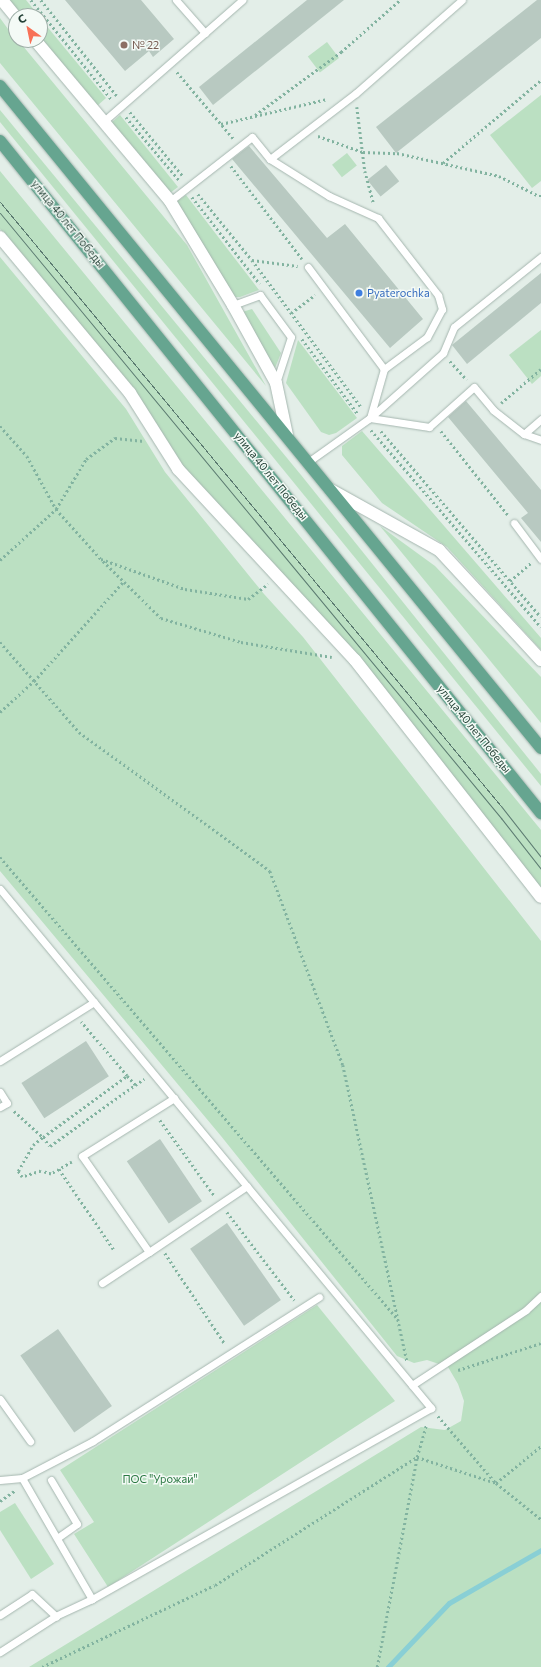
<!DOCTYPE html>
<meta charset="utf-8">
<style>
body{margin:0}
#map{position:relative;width:541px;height:1667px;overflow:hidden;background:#e3eee8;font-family:Commissioner,sans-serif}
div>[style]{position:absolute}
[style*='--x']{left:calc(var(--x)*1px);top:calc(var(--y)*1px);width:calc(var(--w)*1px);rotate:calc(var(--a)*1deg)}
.green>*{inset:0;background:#bbe0c2;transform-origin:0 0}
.stream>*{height:5px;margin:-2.5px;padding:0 2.5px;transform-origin:2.5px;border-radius:2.5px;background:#89cfd5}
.building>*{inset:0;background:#b8c9c1;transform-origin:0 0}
.path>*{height:2.5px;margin-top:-1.25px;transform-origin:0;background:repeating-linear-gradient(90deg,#82b3a0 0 2px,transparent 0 5px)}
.roads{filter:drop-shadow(0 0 1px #a5b6af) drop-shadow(0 0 1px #a5b6af)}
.service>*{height:7px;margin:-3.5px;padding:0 3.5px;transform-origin:3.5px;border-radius:3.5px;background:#fff}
.minor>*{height:12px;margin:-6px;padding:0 6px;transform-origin:6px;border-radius:6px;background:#fff}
.primary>*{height:12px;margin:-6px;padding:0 6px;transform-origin:6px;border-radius:6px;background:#66a590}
.tram>*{height:1px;margin:-0.5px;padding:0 0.5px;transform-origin:0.5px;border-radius:0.5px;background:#5c7b71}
.dots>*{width:11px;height:11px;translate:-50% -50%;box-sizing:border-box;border:2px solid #f4faf6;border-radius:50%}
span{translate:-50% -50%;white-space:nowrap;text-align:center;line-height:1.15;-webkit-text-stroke:3px #f4faf6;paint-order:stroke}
.education-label{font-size:11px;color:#785e54}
.left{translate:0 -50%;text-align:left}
.street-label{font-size:11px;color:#224035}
.shop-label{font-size:11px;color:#366cbe}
.park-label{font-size:11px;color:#2a7942}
.north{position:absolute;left:8px;top:8px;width:40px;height:40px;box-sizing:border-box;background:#f4faf6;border:1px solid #a0b0a9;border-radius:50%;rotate:327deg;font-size:11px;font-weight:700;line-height:16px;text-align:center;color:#224035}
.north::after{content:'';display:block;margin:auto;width:14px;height:18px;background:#f87157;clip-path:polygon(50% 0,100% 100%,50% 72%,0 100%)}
</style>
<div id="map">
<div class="green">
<div style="clip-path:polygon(9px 0,26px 0,39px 16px,22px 16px)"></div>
<div style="clip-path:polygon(0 18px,16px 40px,18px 40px,187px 245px,266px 386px,0 63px)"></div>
<div style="clip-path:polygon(40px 18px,106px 98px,97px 106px,40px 38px)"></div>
<div style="left:327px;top:42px;width:20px;height:24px;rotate:53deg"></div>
<div style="clip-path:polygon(541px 95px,541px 181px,532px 188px,490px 135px)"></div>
<div style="clip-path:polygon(0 110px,301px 475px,541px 774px,541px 786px,0 122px)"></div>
<div style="clip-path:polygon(120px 115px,178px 187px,170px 193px,111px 123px)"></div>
<div style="left:347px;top:153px;width:16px;height:19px;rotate:52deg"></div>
<div style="clip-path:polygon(0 171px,541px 830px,541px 890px,464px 794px,184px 470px,147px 409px,0 229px)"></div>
<div style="clip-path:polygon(186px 195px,259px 290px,240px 297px,234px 297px,176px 202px)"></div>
<div style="clip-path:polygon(0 257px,126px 409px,165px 472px,264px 594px,303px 637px,541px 941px,541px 1667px,29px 1667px,421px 1427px,445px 1430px,461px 1421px,464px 1401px,458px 1384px,448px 1367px,427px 1360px,414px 1363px,397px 1356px,221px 1136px,0 871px)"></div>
<div style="clip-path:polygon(252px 309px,281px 353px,275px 368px,242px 312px)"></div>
<div style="clip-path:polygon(541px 330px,541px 376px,532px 384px,509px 355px)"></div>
<div style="clip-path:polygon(298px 340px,357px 418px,336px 433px,329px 435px,321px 432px,286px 383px)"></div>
<div style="clip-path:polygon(362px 431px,541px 638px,541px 650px,447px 547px,382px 503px,342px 455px,342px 446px)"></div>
<div style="clip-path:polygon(380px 526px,435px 566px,541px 677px,541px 723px)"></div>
<div style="clip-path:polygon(317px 1305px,395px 1401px,108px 1587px,74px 1534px,94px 1522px,60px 1470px)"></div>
<div style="clip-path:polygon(15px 1503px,54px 1564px,31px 1579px,0 1530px,0 1512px)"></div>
</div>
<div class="stream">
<div style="--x:388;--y:1667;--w:88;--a:-46.4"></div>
<div style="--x:449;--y:1603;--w:106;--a:-29.9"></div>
</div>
<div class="building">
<div style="clip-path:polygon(65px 0,141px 0,174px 39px,153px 57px,149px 51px,125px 71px)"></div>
<div style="clip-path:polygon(307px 0,344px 0,213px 105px,199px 87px)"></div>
<div style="clip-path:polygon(537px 0,541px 0,541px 38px,396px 153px,376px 127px)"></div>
<div style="clip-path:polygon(249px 146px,327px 238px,345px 224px,423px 319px,390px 348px,232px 159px)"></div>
<div style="left:386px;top:165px;width:21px;height:24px;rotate:51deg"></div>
<div style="clip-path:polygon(541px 273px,541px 303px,467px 364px,452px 345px)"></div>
<div style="clip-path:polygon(466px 401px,541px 490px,541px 542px,521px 518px,528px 513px,448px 417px)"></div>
<div style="left:86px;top:1041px;width:42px;height:77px;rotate:57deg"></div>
<div style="left:160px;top:1139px;width:75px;height:40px;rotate:56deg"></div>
<div style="left:227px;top:1223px;width:94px;height:45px;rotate:55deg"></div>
<div style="left:58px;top:1329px;width:94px;height:46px;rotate:55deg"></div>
</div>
<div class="path">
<div style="--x:31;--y:0;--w:129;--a:51"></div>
<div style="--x:41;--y:0;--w:122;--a:51.6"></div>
<div style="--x:177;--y:72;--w:87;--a:49.7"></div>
<div style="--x:357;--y:107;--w:64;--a:82.9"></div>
<div style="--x:365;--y:171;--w:34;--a:75"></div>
<div style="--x:130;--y:112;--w:83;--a:50.4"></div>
<div style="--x:255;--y:115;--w:107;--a:-36.2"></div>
<div style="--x:341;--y:52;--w:79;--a:-41.4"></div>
<div style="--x:126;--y:117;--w:82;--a:49.9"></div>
<div style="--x:221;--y:124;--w:109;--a:-13.3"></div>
<div style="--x:318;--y:136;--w:48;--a:19.6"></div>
<div style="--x:363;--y:152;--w:34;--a:2"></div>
<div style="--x:397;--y:153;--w:105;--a:12.7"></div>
<div style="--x:499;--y:176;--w:45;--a:26.6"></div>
<div style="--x:539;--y:196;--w:2;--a:0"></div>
<div style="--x:443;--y:163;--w:128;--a:-40.3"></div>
<div style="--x:231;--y:166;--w:117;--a:52.6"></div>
<div style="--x:198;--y:194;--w:85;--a:50.7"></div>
<div style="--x:252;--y:260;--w:183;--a:53.4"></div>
<div style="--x:192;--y:197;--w:110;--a:52"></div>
<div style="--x:252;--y:260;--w:46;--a:7.4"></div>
<div style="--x:291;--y:313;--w:30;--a:-37"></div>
<div style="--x:302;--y:339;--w:94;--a:53.3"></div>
<div style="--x:450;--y:361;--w:25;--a:48"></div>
<div style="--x:501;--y:403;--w:52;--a:-40.4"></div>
<div style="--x:0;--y:426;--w:40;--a:48"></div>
<div style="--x:27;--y:456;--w:60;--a:61.3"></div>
<div style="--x:56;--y:509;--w:67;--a:48"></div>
<div style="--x:101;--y:559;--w:89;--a:19.7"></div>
<div style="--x:185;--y:589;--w:64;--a:9"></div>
<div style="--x:248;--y:599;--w:25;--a:-37"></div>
<div style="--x:371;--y:430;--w:260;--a:49.2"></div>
<div style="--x:381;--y:431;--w:245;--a:49.3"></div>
<div style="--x:441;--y:431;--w:107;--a:51.4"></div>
<div style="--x:0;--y:560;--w:76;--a:-42.3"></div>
<div style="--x:56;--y:509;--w:58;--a:-59"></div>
<div style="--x:86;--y:459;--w:36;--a:-36"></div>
<div style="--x:115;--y:438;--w:29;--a:6"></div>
<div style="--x:103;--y:561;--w:81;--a:44.5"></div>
<div style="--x:161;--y:618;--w:84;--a:16.7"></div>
<div style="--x:241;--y:642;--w:92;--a:9.4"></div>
<div style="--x:510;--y:581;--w:28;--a:-41"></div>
<div style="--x:0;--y:642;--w:120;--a:48.7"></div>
<div style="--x:79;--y:732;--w:236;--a:36"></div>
<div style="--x:270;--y:871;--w:207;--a:69.4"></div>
<div style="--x:343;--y:1065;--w:303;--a:77.8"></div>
<div style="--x:0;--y:712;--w:46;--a:-42.4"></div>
<div style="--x:34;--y:681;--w:135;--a:-48"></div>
<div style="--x:0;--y:857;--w:608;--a:49.27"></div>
<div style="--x:135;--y:1085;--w:11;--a:-34"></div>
<div style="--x:14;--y:1111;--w:39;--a:42"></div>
<div style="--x:43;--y:1137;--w:104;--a:-36"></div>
<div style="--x:127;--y:1076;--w:71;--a:-130.4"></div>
<div style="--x:160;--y:1120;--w:92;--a:54.2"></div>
<div style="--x:72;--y:1162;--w:24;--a:150"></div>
<div style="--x:51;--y:1174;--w:10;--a:-163"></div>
<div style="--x:41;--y:1171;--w:20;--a:162"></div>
<div style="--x:22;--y:1177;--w:7;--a:-124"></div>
<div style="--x:18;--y:1171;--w:30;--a:-60"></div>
<div style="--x:33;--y:1145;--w:13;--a:-39"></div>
<div style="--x:43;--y:1137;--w:11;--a:52"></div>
<div style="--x:50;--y:1146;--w:105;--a:-35.7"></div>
<div style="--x:135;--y:1085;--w:12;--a:-132"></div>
<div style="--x:59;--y:1169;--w:98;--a:55.8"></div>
<div style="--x:227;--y:1212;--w:111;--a:52.7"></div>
<div style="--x:165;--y:1253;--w:109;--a:56.6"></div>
<div style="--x:458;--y:1370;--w:87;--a:-18"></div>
<div style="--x:438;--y:1416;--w:89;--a:49.1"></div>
<div style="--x:496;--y:1483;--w:58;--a:38.7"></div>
<div style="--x:496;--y:1483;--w:58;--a:-39.4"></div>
<div style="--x:0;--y:1501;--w:19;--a:-35"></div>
<div style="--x:42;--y:1667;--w:191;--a:-25.4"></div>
<div style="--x:215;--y:1585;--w:239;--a:-32.4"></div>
<div style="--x:417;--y:1457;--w:83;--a:18.2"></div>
<div style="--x:377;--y:1667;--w:214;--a:-79.2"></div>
<div style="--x:417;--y:1457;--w:33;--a:-74"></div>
</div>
<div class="roads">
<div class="service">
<div style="--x:176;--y:0;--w:44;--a:48.7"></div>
<div style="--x:104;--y:121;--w:184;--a:-41.2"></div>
<div style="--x:270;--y:159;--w:108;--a:-37.5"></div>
<div style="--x:356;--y:93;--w:141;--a:-41.3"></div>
<div style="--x:170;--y:201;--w:104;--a:-38"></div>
<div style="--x:252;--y:137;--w:28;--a:51"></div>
<div style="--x:270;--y:159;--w:70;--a:32.1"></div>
<div style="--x:329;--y:196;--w:54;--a:24.2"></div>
<div style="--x:378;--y:218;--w:98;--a:52.1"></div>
<div style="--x:438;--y:295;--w:15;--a:74"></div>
<div style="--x:442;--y:309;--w:32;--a:118"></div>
<div style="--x:427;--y:337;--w:54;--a:143.3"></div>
<div style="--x:384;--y:369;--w:51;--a:105.9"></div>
<div style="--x:370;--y:418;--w:60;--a:8.7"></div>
<div style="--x:429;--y:427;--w:60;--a:-41.6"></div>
<div style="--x:474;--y:387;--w:30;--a:50"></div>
<div style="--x:493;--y:410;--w:39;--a:38"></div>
<div style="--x:524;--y:434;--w:18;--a:19"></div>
<div style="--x:308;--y:267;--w:127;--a:53.3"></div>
<div style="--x:233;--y:305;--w:29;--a:-20"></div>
<div style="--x:260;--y:295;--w:52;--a:53.6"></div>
<div style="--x:291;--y:337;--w:48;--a:108.1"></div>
<div style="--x:524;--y:434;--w:23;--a:-41"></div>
<div style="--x:308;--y:462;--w:76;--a:-35.4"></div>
<div style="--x:370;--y:418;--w:98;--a:-41.7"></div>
<div style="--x:443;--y:353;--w:28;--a:-67"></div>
<div style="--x:454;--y:327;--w:112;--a:-38.8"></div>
<div style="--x:514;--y:523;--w:45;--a:53.1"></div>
<div style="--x:0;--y:889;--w:675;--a:50.29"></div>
<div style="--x:431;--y:1408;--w:389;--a:150.6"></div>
<div style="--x:92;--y:1599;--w:40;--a:155"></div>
<div style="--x:56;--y:1616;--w:67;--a:147.3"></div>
<div style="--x:0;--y:1061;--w:111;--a:-32.1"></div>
<div style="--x:0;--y:1092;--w:13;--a:58"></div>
<div style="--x:7;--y:1103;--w:8;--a:150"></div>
<div style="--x:149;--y:1252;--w:118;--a:-34"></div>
<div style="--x:102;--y:1283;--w:56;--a:-33.4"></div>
<div style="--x:149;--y:1252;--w:117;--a:-124.9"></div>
<div style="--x:82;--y:1156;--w:109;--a:-32.2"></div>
<div style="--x:412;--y:1385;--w:136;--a:-33.3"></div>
<div style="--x:526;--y:1310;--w:21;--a:-43"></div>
<div style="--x:0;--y:1399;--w:52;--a:54.5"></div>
<div style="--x:22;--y:1478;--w:140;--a:60"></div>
<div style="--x:0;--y:1480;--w:22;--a:-5"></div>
<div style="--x:22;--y:1478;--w:80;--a:-27.5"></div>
<div style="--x:93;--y:1441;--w:268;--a:-32.5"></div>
<div style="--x:51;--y:1480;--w:51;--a:59.4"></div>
<div style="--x:77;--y:1524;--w:24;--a:145"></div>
<div style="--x:0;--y:1615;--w:38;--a:-33"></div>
<div style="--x:32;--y:1594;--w:33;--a:43"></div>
</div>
<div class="minor">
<div style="--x:2;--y:0;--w:22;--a:51"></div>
<div style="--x:35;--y:40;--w:210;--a:50"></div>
<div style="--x:170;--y:201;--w:122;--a:58.8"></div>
<div style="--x:233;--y:305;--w:89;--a:61.1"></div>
<div style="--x:276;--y:383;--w:53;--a:78.1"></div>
<div style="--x:0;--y:237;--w:203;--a:50.2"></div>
<div style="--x:130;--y:393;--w:90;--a:57.7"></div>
<div style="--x:178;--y:469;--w:260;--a:47.2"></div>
<div style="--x:355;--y:660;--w:301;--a:51.9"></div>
<div style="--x:331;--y:490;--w:124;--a:29.1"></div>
<div style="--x:439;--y:550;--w:150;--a:47.2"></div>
</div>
<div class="primary">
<div style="--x:0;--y:86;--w:855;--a:50.74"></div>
<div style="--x:0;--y:141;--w:863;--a:51.16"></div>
</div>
</div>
<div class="tram">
<div style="--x:0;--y:202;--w:785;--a:50.33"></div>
<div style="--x:501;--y:806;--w:65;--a:51.9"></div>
<div style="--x:0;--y:213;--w:786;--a:50.37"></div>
<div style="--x:501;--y:818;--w:65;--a:51.9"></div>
</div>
<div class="dots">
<div style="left:124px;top:45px;background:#8d6e63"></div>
<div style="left:359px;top:293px;background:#3f7fe0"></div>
</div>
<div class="education-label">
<span class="left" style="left:132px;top:45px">№ 22</span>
</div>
<div class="street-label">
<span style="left:68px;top:224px;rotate:51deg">улица 40 лет Победы</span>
<span style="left:271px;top:476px;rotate:51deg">улица 40 лет Победы</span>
<span style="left:474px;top:729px;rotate:51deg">улица 40 лет Победы</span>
</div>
<div class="shop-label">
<span class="left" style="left:367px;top:293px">Pyaterochka</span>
</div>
<div class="park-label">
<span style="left:160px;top:1479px">ПОС "Урожай"</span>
</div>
<div class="north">С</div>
</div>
